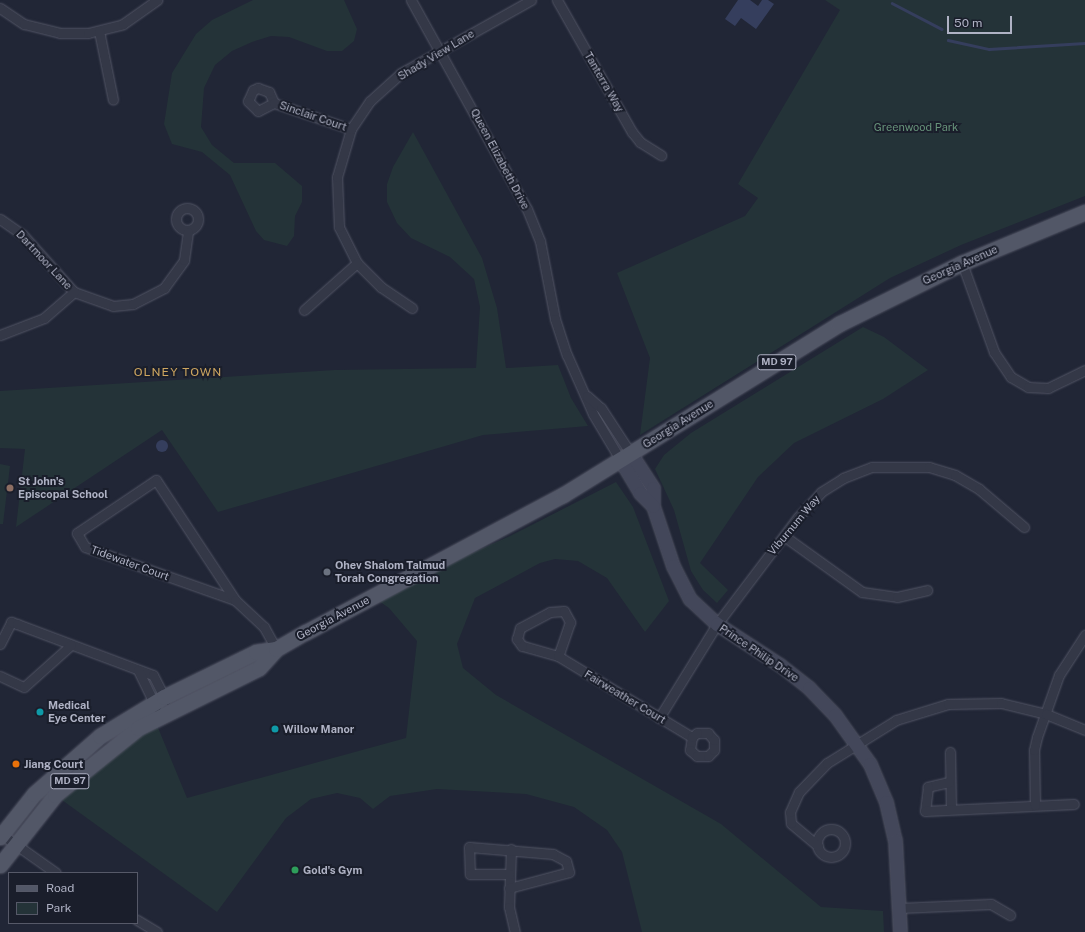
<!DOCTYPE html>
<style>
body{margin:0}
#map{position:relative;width:1085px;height:932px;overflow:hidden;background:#212636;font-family:"Public Sans",sans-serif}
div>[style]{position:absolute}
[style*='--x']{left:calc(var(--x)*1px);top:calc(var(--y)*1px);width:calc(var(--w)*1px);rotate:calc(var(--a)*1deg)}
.green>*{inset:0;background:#243338}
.water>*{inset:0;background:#353e5d}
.round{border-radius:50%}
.stream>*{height:2.5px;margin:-1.25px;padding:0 1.25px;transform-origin:1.25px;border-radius:1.25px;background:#353e5d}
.roads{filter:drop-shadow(0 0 1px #525565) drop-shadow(0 0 1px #525565)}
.street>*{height:9px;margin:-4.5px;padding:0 4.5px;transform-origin:4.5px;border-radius:4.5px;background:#343847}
.street>.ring{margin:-4.5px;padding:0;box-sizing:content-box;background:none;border:9px solid #343847;border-radius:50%}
.secondary>*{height:13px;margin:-6.5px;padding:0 6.5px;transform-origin:6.5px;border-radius:6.5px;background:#43475a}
.primary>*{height:15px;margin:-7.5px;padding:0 7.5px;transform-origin:7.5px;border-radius:7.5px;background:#525767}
.dots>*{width:11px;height:11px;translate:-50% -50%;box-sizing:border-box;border:2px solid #1a1e2b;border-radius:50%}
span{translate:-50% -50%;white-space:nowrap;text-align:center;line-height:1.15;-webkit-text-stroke:4px #1a1e2b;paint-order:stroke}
.shield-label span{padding:1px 3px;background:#1a1e2b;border:1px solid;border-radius:3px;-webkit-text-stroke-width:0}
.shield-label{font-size:10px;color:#afb2c4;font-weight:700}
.street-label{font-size:11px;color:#afb2c4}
.park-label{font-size:11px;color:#67937a}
.poi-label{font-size:11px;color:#afb2c4;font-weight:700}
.left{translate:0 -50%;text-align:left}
.neighbourhood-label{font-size:12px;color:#cea660;letter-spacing:1px}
.legend{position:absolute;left:8px;top:872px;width:130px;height:52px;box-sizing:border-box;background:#1a1e2b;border:1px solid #565968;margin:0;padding:5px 7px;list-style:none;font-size:12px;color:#afb2c4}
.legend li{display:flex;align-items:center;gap:8px;height:20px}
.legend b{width:20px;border:1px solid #565968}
.scale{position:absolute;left:947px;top:16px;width:65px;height:18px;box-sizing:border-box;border:2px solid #afb2c4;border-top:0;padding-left:5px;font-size:12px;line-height:14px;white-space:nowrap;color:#afb2c4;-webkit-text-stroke:3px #1a1e2b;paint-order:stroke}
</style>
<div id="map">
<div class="green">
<div style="clip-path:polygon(253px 0,344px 0,357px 29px,354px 41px,342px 51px,327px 51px,289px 37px,271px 36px,252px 42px,232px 51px,215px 65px,204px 88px,201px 127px,212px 145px,234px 163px,275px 163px,302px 186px,302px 202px,295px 216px,294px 236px,287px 246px,264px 240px,256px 231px,230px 175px,202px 152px,172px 144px,164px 124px,172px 73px,196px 34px,212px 20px)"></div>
<div style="clip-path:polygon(825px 0,1085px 0,1085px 196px,961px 245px,890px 278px,640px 435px,650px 358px,617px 273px,745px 216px,758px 198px,738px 184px,840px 10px)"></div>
<div style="clip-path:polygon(413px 132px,482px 258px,497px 308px,506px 368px,558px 365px,571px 398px,588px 426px,483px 435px,218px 512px,162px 430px,16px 527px,25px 449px,0 448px,0 391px,335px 370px,476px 368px,480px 307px,474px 279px,450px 257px,411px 238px,397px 223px,387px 202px,387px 184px,393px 167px)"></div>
<div style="clip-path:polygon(863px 327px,884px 337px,928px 370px,883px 399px,794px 443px,758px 477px,700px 563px,728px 590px,717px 603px,703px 590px,691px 571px,674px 510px,655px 469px,664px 455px,691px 433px)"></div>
<div style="clip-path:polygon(0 464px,10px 466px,3px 524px,0 524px)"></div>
<div style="clip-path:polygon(616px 482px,633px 507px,669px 601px,645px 632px,607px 578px,578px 561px,555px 559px,540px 563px,475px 598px,457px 644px,463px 668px,496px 695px,721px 824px,821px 907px,883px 911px,884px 932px,642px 932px,622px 852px,607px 830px,574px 807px,526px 794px,437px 789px,390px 796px,373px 809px,360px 798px,337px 793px,311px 799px,286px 818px,217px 912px,55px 795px,154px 718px,187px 798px,406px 738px,417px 641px,389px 608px,373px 597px,510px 536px)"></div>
</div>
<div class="water">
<div style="clip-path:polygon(738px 0,750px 0,758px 6px,762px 0,768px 0,774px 4px,756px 29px,741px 18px,735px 26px,725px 19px)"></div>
<div class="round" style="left:156px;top:440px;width:12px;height:12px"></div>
</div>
<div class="stream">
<div style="--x:892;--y:3;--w:56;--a:27.5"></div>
<div style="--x:948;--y:40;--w:42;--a:12.4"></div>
<div style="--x:989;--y:49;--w:96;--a:-3.6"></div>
</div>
<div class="roads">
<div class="street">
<div style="--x:411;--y:0;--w:239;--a:61"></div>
<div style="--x:527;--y:209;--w:35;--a:68"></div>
<div style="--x:540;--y:241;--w:79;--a:79.1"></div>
<div style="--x:555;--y:319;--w:38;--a:72"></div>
<div style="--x:567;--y:355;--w:64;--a:66.2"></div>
<div style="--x:593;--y:414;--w:55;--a:59.2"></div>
<div style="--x:557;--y:0;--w:152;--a:60.4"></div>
<div style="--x:632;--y:132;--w:13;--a:51"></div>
<div style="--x:640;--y:142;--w:25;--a:32"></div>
<div style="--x:0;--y:8;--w:29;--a:34"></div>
<div style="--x:24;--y:24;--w:37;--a:14"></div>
<div style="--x:60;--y:33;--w:28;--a:0"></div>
<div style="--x:88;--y:33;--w:36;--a:-14"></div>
<div style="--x:123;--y:24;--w:42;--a:-35.2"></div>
<div style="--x:99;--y:31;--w:70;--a:78.5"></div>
<div style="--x:274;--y:103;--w:12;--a:-114"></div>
<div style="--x:269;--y:92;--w:12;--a:-160"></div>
<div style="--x:258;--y:88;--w:5;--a:158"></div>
<div style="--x:253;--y:90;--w:12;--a:114"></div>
<div style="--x:248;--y:101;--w:14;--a:45"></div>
<div style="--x:258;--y:111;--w:18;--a:-27"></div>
<div style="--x:274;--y:103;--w:81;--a:18.7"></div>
<div class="ring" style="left:176px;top:208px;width:13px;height:13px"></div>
<div style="--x:0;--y:219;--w:28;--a:35"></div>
<div style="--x:23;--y:235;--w:76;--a:48.2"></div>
<div style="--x:74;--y:292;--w:41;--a:19.7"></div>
<div style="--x:113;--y:306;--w:20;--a:-6"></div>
<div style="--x:133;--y:304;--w:35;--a:-27"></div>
<div style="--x:164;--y:288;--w:34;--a:-54"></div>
<div style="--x:184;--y:260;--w:28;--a:-82"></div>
<div style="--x:962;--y:263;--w:95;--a:70.2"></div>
<div style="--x:994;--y:352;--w:30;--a:56"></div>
<div style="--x:1011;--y:377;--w:20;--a:30"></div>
<div style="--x:1028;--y:387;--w:20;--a:3"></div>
<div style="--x:1048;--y:388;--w:41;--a:-25.9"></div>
<div style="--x:412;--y:308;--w:37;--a:-146"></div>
<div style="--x:381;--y:287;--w:34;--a:-135"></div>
<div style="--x:357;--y:263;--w:40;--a:-116.6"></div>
<div style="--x:339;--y:227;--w:50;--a:-92.3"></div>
<div style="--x:337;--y:177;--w:50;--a:-73.7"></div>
<div style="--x:351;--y:129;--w:34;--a:-56"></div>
<div style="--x:370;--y:101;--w:42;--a:-42.1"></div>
<div style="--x:401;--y:73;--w:149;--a:-29.3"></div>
<div style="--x:304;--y:310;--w:71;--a:-41.6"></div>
<div style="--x:0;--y:335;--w:47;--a:-21.1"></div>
<div style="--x:44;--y:318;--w:40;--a:-41"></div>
<div style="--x:587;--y:396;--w:18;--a:41"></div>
<div style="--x:601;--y:408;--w:55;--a:56.9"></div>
<div style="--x:784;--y:536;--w:96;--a:35.7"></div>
<div style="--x:862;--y:592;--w:35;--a:8"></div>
<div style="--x:897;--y:597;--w:31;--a:-13"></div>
<div style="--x:235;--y:600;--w:159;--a:-160.5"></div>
<div style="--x:85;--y:547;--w:16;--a:-120"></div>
<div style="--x:77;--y:533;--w:95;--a:-33.9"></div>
<div style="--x:156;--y:480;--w:144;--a:56.6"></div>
<div style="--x:235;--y:600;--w:40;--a:43"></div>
<div style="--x:264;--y:627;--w:25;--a:61"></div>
<div style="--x:0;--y:644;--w:25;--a:-63"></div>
<div style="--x:11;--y:622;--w:6;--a:18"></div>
<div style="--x:17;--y:624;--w:145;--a:20.6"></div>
<div style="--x:153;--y:675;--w:28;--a:63"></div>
<div style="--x:558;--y:656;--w:37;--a:-164"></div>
<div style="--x:522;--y:646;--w:9;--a:-126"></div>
<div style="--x:517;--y:639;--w:11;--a:-75"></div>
<div style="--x:520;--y:628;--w:34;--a:-28"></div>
<div style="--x:550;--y:612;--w:14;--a:-4"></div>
<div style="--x:564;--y:611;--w:13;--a:61"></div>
<div style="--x:570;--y:622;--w:36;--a:109"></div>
<div style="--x:558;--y:656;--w:157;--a:31.2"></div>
<div style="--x:692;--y:737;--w:13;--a:99"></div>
<div style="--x:690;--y:750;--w:9;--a:41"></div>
<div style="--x:697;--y:756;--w:11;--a:0"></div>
<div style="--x:708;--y:756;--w:8;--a:-45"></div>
<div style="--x:714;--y:750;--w:10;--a:-90"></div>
<div style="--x:714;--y:740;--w:9;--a:-131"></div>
<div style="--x:708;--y:733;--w:11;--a:180"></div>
<div style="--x:697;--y:733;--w:6;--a:141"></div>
<div style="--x:138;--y:670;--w:41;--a:64.1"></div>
<div style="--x:0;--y:676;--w:26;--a:25"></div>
<div style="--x:24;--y:687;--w:63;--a:-41.8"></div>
<div style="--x:659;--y:718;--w:110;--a:-58.3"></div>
<div style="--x:717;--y:624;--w:134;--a:-52.9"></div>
<div style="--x:798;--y:517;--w:34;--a:-47"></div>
<div style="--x:821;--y:492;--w:26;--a:-32"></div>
<div style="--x:843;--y:478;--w:31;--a:-21"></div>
<div style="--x:872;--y:467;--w:57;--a:0"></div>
<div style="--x:929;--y:467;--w:27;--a:17"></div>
<div style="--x:955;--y:475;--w:28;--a:30"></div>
<div style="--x:979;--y:489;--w:59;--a:40.2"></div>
<div style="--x:950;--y:752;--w:57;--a:89"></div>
<div style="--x:949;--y:782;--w:22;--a:167"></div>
<div style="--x:928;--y:787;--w:24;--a:97"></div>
<div style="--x:925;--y:811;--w:149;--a:-2.7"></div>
<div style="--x:1035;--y:805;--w:55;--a:-91"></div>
<div style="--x:1034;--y:750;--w:13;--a:-77"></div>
<div style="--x:1037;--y:737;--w:66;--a:-70.5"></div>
<div style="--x:1059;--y:675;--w:48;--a:-57"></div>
<div class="ring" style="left:817px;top:829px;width:19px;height:19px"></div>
<div style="--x:1;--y:834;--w:67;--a:35.3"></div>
<div style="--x:818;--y:846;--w:35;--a:-140"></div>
<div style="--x:791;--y:823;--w:11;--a:-95"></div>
<div style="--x:790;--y:812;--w:22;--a:-66"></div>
<div style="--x:799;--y:792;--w:40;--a:-46"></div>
<div style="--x:827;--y:763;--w:81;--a:-31.9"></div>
<div style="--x:896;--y:720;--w:54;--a:-17.1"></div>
<div style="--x:948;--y:704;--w:53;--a:-1.1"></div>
<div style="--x:1001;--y:703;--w:46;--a:13.7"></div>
<div style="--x:1046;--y:714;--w:42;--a:22.3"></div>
<div style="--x:511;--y:849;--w:58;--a:92"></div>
<div style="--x:509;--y:907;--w:26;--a:77"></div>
<div style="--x:509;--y:888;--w:62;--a:-14.9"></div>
<div style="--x:569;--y:872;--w:11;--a:-105"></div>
<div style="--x:566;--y:861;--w:15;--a:-152"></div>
<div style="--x:553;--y:854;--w:84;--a:-175.2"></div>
<div style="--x:469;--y:847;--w:27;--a:88"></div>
<div style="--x:470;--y:874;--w:39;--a:0"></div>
<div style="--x:899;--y:908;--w:92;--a:-2.5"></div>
<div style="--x:991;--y:904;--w:22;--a:30"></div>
<div style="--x:137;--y:920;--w:23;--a:31"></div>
</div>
<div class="secondary">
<div style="--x:631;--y:454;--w:40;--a:57.1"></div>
<div style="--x:653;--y:488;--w:18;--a:90"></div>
<div style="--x:653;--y:506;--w:63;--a:71.6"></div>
<div style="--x:673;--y:566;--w:37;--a:63"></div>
<div style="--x:690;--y:599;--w:37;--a:43"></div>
<div style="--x:717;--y:624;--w:75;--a:33.1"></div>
<div style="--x:780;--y:665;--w:37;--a:38"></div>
<div style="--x:809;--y:688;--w:37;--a:46"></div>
<div style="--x:835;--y:715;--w:60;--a:54.5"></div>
<div style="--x:870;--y:764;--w:41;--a:67.2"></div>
<div style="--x:886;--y:802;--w:39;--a:77"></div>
<div style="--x:895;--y:840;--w:92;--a:86.9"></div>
<div style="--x:621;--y:461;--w:37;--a:59"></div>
<div style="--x:640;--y:493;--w:18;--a:45"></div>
</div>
<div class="primary">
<div style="--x:0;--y:837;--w:55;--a:-51.7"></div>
<div style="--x:34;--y:794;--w:88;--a:-41.3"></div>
<div style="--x:100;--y:736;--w:75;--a:-31.4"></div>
<div style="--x:164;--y:697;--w:102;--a:-26.1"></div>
<div style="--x:256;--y:652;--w:20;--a:-9"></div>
<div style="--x:0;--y:865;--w:89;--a:-51.8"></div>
<div style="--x:55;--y:795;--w:107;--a:-38.9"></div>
<div style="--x:138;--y:728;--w:135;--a:-26.4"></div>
<div style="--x:259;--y:668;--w:25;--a:-48"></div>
<div style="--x:276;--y:649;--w:34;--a:-30"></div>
<div style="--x:306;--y:632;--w:291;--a:-28.1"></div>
<div style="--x:563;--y:495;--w:325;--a:-31.8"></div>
<div style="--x:839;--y:324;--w:137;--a:-26.4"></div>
<div style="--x:962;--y:263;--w:133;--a:-22.5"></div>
</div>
</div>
<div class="dots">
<div style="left:10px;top:488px;background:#8d6e63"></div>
<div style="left:327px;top:572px;background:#6b7280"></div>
<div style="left:40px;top:712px;background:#0f9aa8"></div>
<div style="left:275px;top:729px;background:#0f9aa8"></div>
<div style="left:16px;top:764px;background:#e8710a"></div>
<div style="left:295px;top:870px;background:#2e9e5b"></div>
</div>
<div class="shield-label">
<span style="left:777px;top:362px">MD 97</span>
<span style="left:70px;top:781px">MD 97</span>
</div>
<div class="street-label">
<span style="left:436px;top:55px;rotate:-31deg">Shady View Lane</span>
<span style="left:604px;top:82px;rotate:60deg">Tanterra Way</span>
<span style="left:313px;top:116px;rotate:19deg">Sinclair Court</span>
<span style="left:500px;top:159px;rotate:62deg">Queen Elizabeth Drive</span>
<span style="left:44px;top:260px;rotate:47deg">Dartmoor Lane</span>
<span style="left:960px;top:265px;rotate:-24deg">Georgia Avenue</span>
<span style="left:678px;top:424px;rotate:-32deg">Georgia Avenue</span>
<span style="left:794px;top:525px;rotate:-50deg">Viburnum Way</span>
<span style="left:130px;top:563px;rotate:20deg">Tidewater Court</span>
<span style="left:333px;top:618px;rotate:-28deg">Georgia Avenue</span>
<span style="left:759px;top:653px;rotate:34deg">Prince Philip Drive</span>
<span style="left:625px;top:697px;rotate:31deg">Fairweather Court</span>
</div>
<div class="park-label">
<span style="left:916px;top:127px">Greenwood Park</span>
</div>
<div class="poi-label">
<span class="left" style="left:18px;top:488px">St John's<br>Episcopal School</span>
<span class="left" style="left:335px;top:572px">Ohev Shalom Talmud<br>Torah Congregation</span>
<span class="left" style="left:48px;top:712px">Medical<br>Eye Center</span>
<span class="left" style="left:283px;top:729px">Willow Manor</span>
<span class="left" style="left:24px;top:764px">Jiang Court</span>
<span class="left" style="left:303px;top:870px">Gold's Gym</span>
</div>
<div class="neighbourhood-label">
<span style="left:178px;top:373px">OLNEY TOWN</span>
</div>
<ul class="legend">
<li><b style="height:5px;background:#525767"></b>Road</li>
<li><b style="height:11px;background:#243338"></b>Park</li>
</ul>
<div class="scale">50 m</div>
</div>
